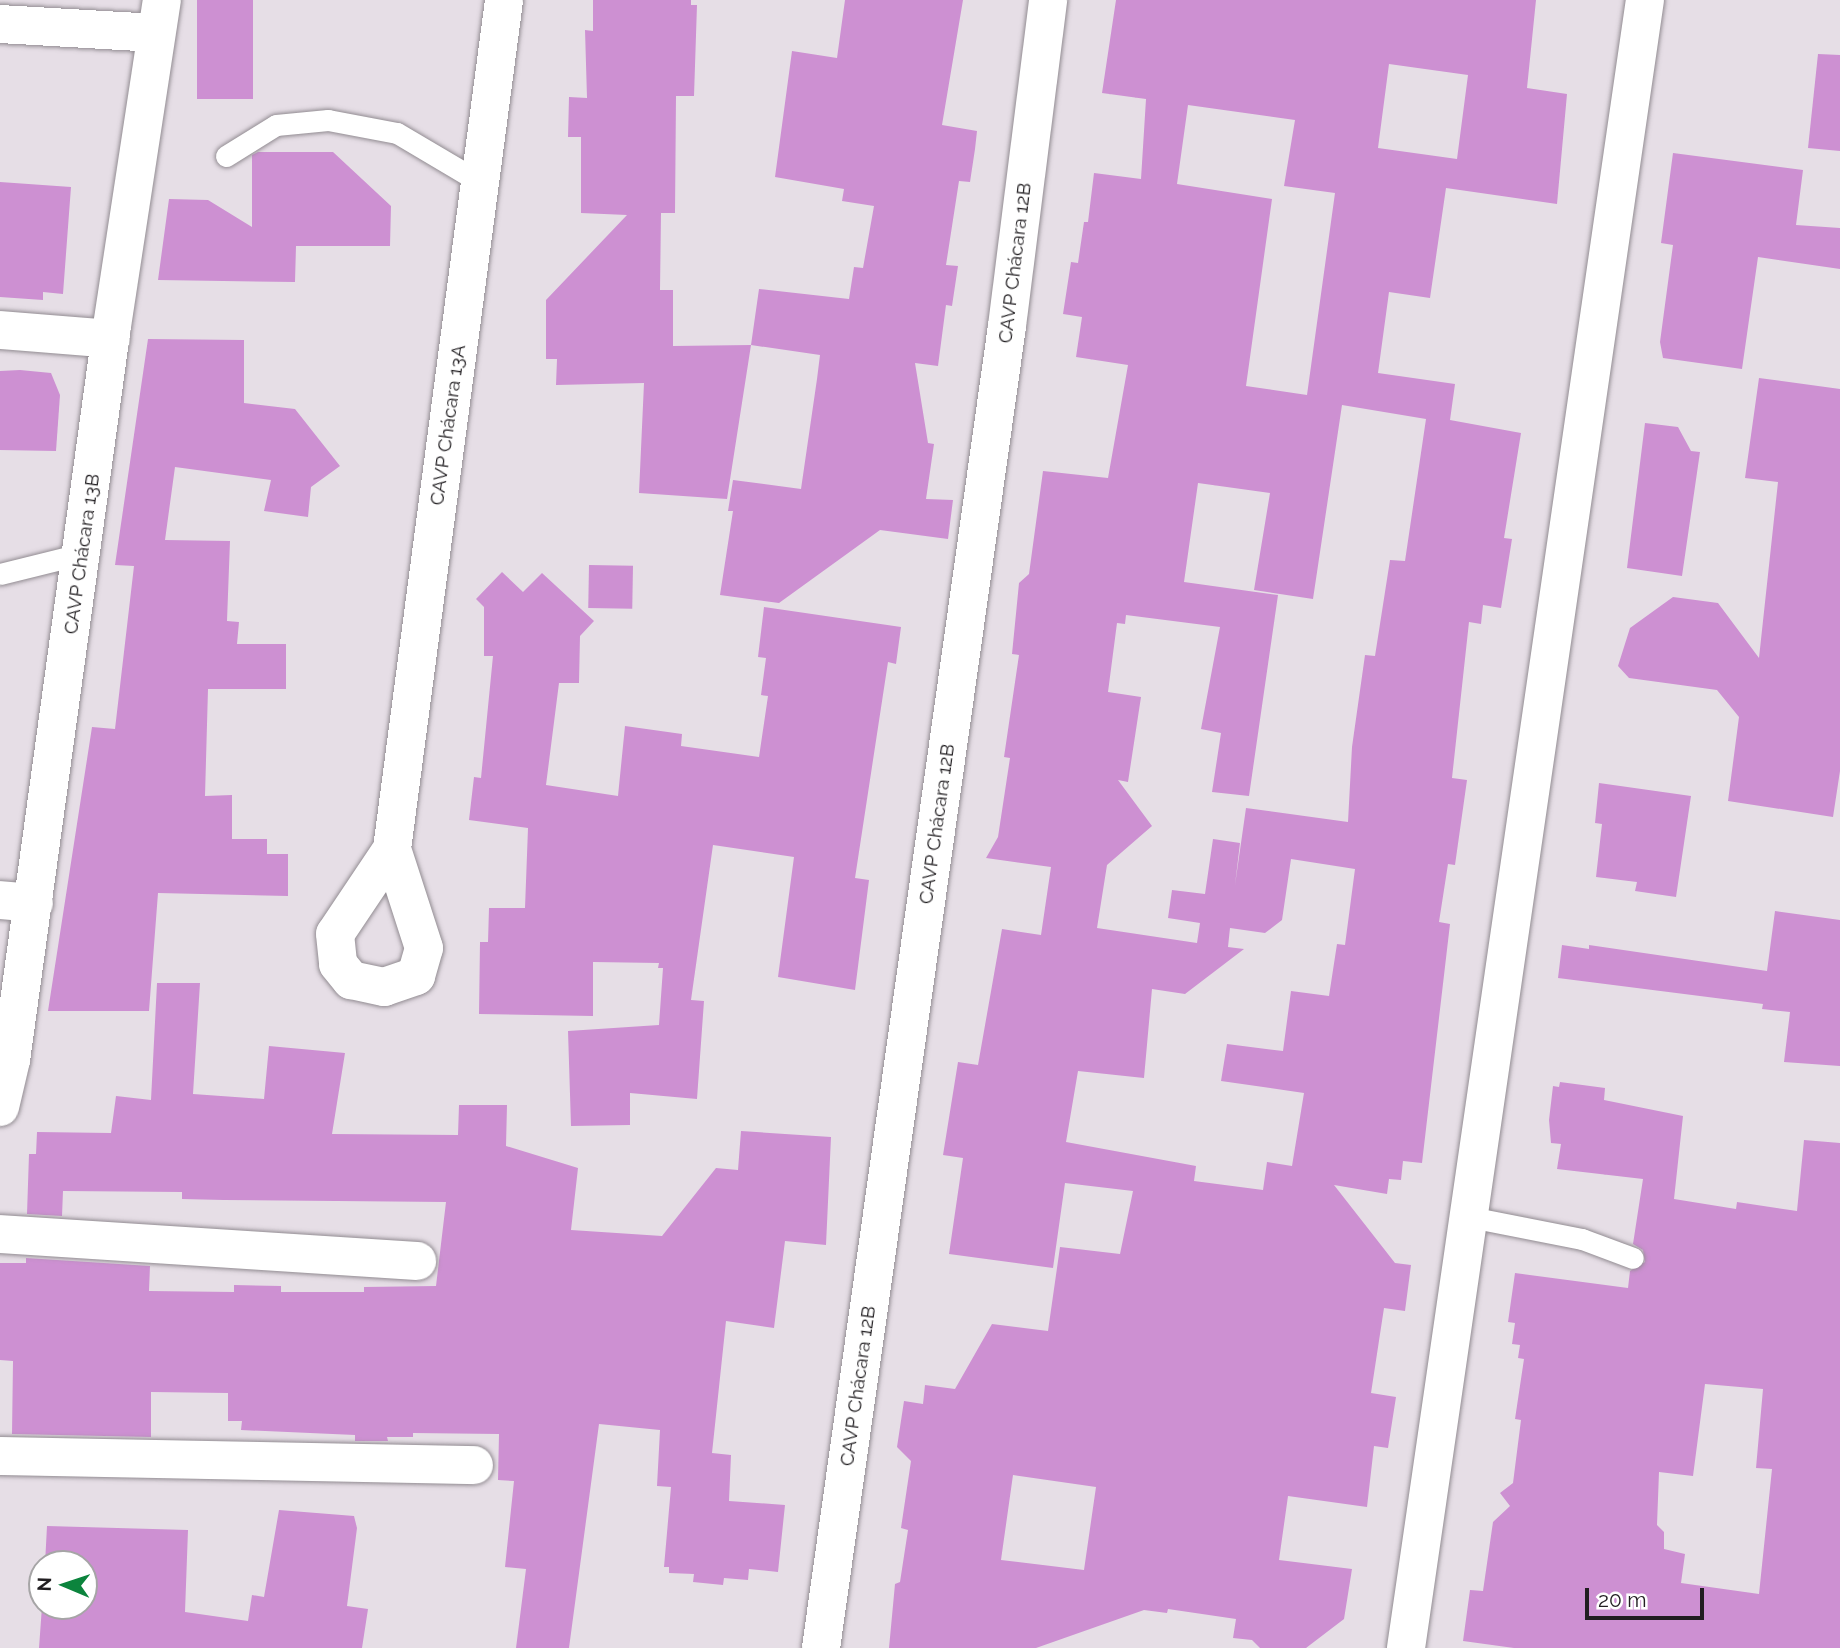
<!DOCTYPE html>
<meta charset="utf-8">
<style>
body{margin:0}
#map{position:relative;width:1840px;height:1648px;overflow:hidden;background:#e6dee6;font-family:Raleway,sans-serif}
div>[style]{position:absolute}
[style*='--x']{left:calc(var(--x)*1px);top:calc(var(--y)*1px);width:calc(var(--w)*1px);rotate:calc(var(--a)*1deg)}
.building>*{inset:0;background:#cd90d2;transform-origin:0 0}
.roads{filter:drop-shadow(0 0 2px #928c92) drop-shadow(0 0 2px #928c92)}
.lane>*{height:21px;margin:-10.5px;padding:0 10.5px;transform-origin:10.5px;border-radius:10.5px;background:#fff}
.street>*{height:38px;margin:-19px;padding:0 19px;transform-origin:19px;border-radius:19px;background:#fff}
span{translate:-50% -50%;white-space:nowrap;text-align:center;line-height:1.15;-webkit-text-stroke:5px #fff;paint-order:stroke}
.street-label{font-size:19px;color:#211e21}
.north{position:absolute;left:28px;top:1550px;width:70px;height:70px;box-sizing:border-box;background:#fff;border:2px solid #a6a5a6;border-radius:50%;rotate:272deg;font-size:19px;font-weight:700;line-height:28px;text-align:center;color:#211e21}
.north::after{content:'';display:block;margin:auto;width:24px;height:32px;background:#0c843d;clip-path:polygon(50% 0,100% 100%,50% 72%,0 100%)}
.scale{position:absolute;left:1585px;top:1588px;width:119px;height:32px;box-sizing:border-box;border:4px solid #211e21;border-top:0;padding-left:9px;font-size:21px;line-height:24px;white-space:nowrap;color:#211e21;-webkit-text-stroke:5px #fff;paint-order:stroke}
</style>
<div id="map">
<div class="building">
<div style="left:197px;top:0;width:56px;height:99px"></div>
<div style="clip-path:polygon(593px 0,691px 0,691px 5px,697px 5px,694px 96px,676px 96px,675px 213px,661px 213px,660px 290px,673px 290px,673px 346px,751px 345px,727px 499px,639px 493px,644px 383px,556px 385px,557px 359px,546px 359px,546px 300px,627px 215px,581px 213px,581px 137px,568px 137px,569px 97px,587px 98px,585px 30px,593px 31px)"></div>
<div style="clip-path:polygon(845px 0,963px 0,942px 125px,977px 131px,975px 149px,970px 182px,959px 181px,946px 265px,958px 266px,952px 306px,946px 305px,938px 366px,915px 363px,928px 443px,934px 444px,926px 499px,953px 500px,948px 539px,880px 530px,779px 603px,720px 595px,733px 511px,728px 511px,733px 480px,801px 489px,817px 379px,820px 355px,751px 345px,759px 289px,849px 299px,854px 267px,863px 268px,874px 206px,842px 201px,844px 189px,775px 177px,792px 51px,837px 58px)"></div>
<div style="clip-path:polygon(evenodd,1116px 0,1536px 0,1527px 88px,1567px 94px,1557px 204px,1446px 188px,1430px 298px,1389px 292px,1378px 373px,1455px 384px,1450px 420px,1521px 433px,1504px 538px,1512px 539px,1501px 608px,1483px 605px,1481px 624px,1469px 622px,1452px 778px,1467px 780px,1455px 865px,1448px 864px,1439px 922px,1450px 924px,1422px 1163px,1403px 1161px,1401px 1180px,1389px 1179px,1387px 1194px,1334px 1185px,1395px 1263px,1411px 1265px,1405px 1311px,1384px 1308px,1371px 1393px,1396px 1397px,1388px 1448px,1374px 1446px,1367px 1507px,1288px 1496px,1279px 1560px,1352px 1569px,1344px 1619px,1306px 1648px,1260px 1648px,1252px 1640px,1233px 1638px,1236px 1619px,1168px 1609px,1167px 1613px,1144px 1610px,1036px 1648px,889px 1648px,895px 1584px,900px 1582px,908px 1530px,901px 1528px,911px 1461px,897px 1447px,904px 1401px,923px 1404px,925px 1385px,955px 1389px,992px 1324px,1048px 1331px,1060px 1247px,1120px 1254px,1133px 1191px,1065px 1183px,1053px 1268px,949px 1254px,963px 1158px,943px 1155px,958px 1062px,978px 1065px,1002px 929px,1041px 935px,1051px 867px,986px 858px,998px 837px,1010px 758px,1004px 757px,1019px 655px,1012px 654px,1019px 583px,1029px 574px,1043px 471px,1108px 478px,1128px 365px,1076px 357px,1082px 317px,1063px 314px,1071px 262px,1078px 263px,1084px 222px,1088px 222px,1094px 173px,1141px 179px,1146px 99px,1102px 93px,1116px 0,1389px 64px,1468px 75px,1457px 159px,1378px 148px,1389px 64px,1116px 0,1188px 105px,1295px 120px,1284px 186px,1335px 193px,1307px 395px,1246px 386px,1272px 199px,1177px 184px,1188px 105px,1116px 0,1342px 405px,1426px 419px,1405px 561px,1390px 560px,1375px 656px,1365px 655px,1352px 747px,1348px 822px,1246px 808px,1235px 885px,1240px 843px,1213px 839px,1205px 894px,1172px 890px,1168px 918px,1200px 923px,1197px 943px,1097px 928px,1107px 865px,1152px 826px,1118px 780px,1128px 782px,1141px 697px,1108px 692px,1117px 623px,1125px 624px,1126px 615px,1220px 627px,1201px 729px,1221px 733px,1212px 792px,1249px 796px,1278px 595px,1184px 582px,1198px 483px,1270px 493px,1254px 590px,1313px 599px,1342px 405px,1116px 0,1291px 859px,1355px 869px,1345px 945px,1337px 944px,1329px 996px,1291px 991px,1283px 1051px,1227px 1044px,1221px 1081px,1304px 1093px,1292px 1166px,1267px 1162px,1263px 1190px,1194px 1181px,1196px 1166px,1066px 1142px,1078px 1071px,1144px 1078px,1152px 989px,1185px 994px,1244px 949px,1228px 947px,1230px 928px,1265px 933px,1282px 920px,1291px 859px,1116px 0,1013px 1475px,1096px 1487px,1084px 1570px,1001px 1560px,1013px 1475px)"></div>
<div style="clip-path:polygon(1818px 54px,1840px 55px,1840px 151px,1808px 148px)"></div>
<div style="clip-path:polygon(258px 152px,333px 152px,391px 206px,390px 246px,296px 246px,295px 282px,158px 280px,169px 199px,208px 200px,252px 227px,252px 155px)"></div>
<div style="clip-path:polygon(1673px 153px,1803px 170px,1796px 225px,1840px 228px,1840px 269px,1758px 257px,1742px 369px,1663px 358px,1660px 342px,1673px 245px,1661px 243px)"></div>
<div style="clip-path:polygon(0 182px,71px 187px,63px 294px,43px 292px,43px 300px,0 297px)"></div>
<div style="clip-path:polygon(148px 339px,244px 340px,244px 403px,295px 409px,340px 466px,311px 487px,308px 517px,264px 511px,271px 480px,175px 467px,165px 540px,230px 541px,227px 621px,239px 622px,237px 644px,286px 644px,286px 689px,208px 689px,205px 796px,232px 795px,232px 839px,267px 839px,267px 854px,288px 854px,288px 896px,158px 893px,149px 1011px,48px 1011px,92px 727px,115px 729px,134px 566px,115px 565px)"></div>
<div style="clip-path:polygon(20px 370px,51px 373px,60px 395px,56px 451px,0 450px,0 371px)"></div>
<div style="clip-path:polygon(1759px 378px,1840px 389px,1840px 771px,1833px 817px,1728px 801px,1739px 717px,1717px 690px,1629px 678px,1618px 666px,1630px 628px,1673px 597px,1718px 603px,1759px 658px,1778px 482px,1745px 478px)"></div>
<div style="clip-path:polygon(1645px 423px,1678px 427px,1691px 451px,1700px 452px,1682px 576px,1627px 568px)"></div>
<div style="left:589px;top:565px;width:44px;height:43px;rotate:1deg"></div>
<div style="clip-path:polygon(502px 572px,523px 592px,542px 573px,594px 621px,580px 636px,579px 683px,559px 683px,546px 785px,618px 796px,625px 726px,682px 734px,681px 746px,759px 757px,768px 696px,761px 695px,766px 658px,758px 657px,764px 607px,901px 627px,896px 664px,888px 662px,855px 878px,869px 880px,855px 990px,778px 977px,794px 857px,713px 845px,691px 1000px,704px 1001px,697px 1099px,630px 1093px,630px 1125px,571px 1126px,568px 1031px,659px 1025px,663px 968px,658px 968px,659px 963px,593px 962px,593px 1016px,479px 1014px,480px 942px,488px 942px,489px 908px,525px 908px,528px 828px,469px 820px,474px 777px,481px 778px,493px 656px,484px 656px,484px 607px,476px 599px)"></div>
<div style="clip-path:polygon(1599px 783px,1691px 796px,1676px 897px,1635px 891px,1637px 882px,1596px 877px,1602px 824px,1595px 823px)"></div>
<div style="clip-path:polygon(1775px 911px,1840px 920px,1840px 1066px,1784px 1062px,1790px 1012px,1762px 1009px,1763px 1004px,1558px 978px,1562px 945px,1589px 949px,1589px 945px,1767px 971px)"></div>
<div style="clip-path:polygon(157px 983px,200px 983px,193px 1094px,264px 1099px,269px 1046px,345px 1053px,332px 1134px,458px 1135px,459px 1105px,507px 1105px,506px 1146px,578px 1168px,571px 1230px,662px 1236px,716px 1168px,738px 1170px,741px 1131px,831px 1137px,826px 1245px,785px 1241px,774px 1328px,726px 1321px,712px 1453px,731px 1455px,729px 1501px,785px 1505px,778px 1572px,749px 1569px,748px 1580px,724px 1578px,723px 1585px,693px 1582px,694px 1574px,669px 1573px,669px 1567px,664px 1567px,671px 1487px,657px 1486px,660px 1430px,599px 1424px,569px 1648px,516px 1648px,526px 1569px,505px 1567px,514px 1481px,498px 1480px,499px 1434px,413px 1433px,413px 1437px,387px 1437px,388px 1441px,355px 1441px,355px 1435px,241px 1430px,242px 1421px,228px 1421px,228px 1393px,151px 1392px,151px 1437px,12px 1434px,13px 1361px,0 1360px,0 1263px,26px 1263px,26px 1258px,150px 1266px,149px 1291px,234px 1292px,234px 1285px,281px 1286px,281px 1292px,364px 1292px,364px 1287px,436px 1286px,446px 1202px,224px 1200px,182px 1199px,182px 1192px,63px 1191px,62px 1216px,27px 1214px,29px 1154px,36px 1154px,37px 1132px,111px 1133px,116px 1096px,151px 1100px)"></div>
<div style="clip-path:polygon(evenodd,1560px 1082px,1605px 1088px,1604px 1100px,1683px 1116px,1674px 1199px,1736px 1209px,1737px 1202px,1797px 1211px,1804px 1140px,1840px 1143px,1840px 1648px,1514px 1648px,1463px 1641px,1470px 1590px,1483px 1591px,1493px 1522px,1510px 1506px,1500px 1493px,1513px 1483px,1521px 1420px,1515px 1419px,1524px 1359px,1518px 1358px,1520px 1345px,1512px 1344px,1515px 1323px,1508px 1322px,1515px 1273px,1628px 1288px,1630px 1271px,1645px 1262px,1643px 1250px,1633px 1244px,1643px 1179px,1557px 1169px,1561px 1144px,1551px 1143px,1549px 1120px,1553px 1086px,1559px 1087px,1560px 1082px,1705px 1384px,1763px 1389px,1756px 1468px,1772px 1469px,1759px 1594px,1681px 1583px,1685px 1554px,1664px 1549px,1664px 1532px,1657px 1525px,1659px 1472px,1693px 1476px,1705px 1384px)"></div>
<div style="clip-path:polygon(279px 1510px,354px 1516px,357px 1528px,347px 1606px,368px 1609px,362px 1648px,39px 1648px,42px 1606px,84px 1606px,84px 1564px,45px 1564px,47px 1526px,188px 1530px,185px 1612px,248px 1621px,252px 1595px,264px 1597px)"></div>
</div>
<div class="roads">
<div class="lane">
<div style="--x:226;--y:156;--w:59;--a:-31.8"></div>
<div style="--x:276;--y:125;--w:52;--a:-5.5"></div>
<div style="--x:328;--y:120;--w:70;--a:10.7"></div>
<div style="--x:397;--y:133;--w:96;--a:30.6"></div>
<div style="--x:0;--y:574;--w:83;--a:-13.9"></div>
<div style="--x:1470;--y:1217;--w:114;--a:11.1"></div>
<div style="--x:1582;--y:1239;--w:54;--a:20.4"></div>
</div>
<div class="street">
<div style="--x:0;--y:24;--w:156;--a:3.3"></div>
<div style="--x:0;--y:330;--w:111;--a:4.6"></div>
<div style="--x:392;--y:849;--w:102;--a:123.8"></div>
<div style="--x:335;--y:934;--w:30;--a:84"></div>
<div style="--x:338;--y:964;--w:21;--a:51"></div>
<div style="--x:351;--y:980;--w:34;--a:12"></div>
<div style="--x:384;--y:987;--w:34;--a:-19"></div>
<div style="--x:416;--y:976;--w:29;--a:-74"></div>
<div style="--x:424;--y:948;--w:104;--a:-107.9"></div>
<div style="--x:392;--y:849;--w:856;--a:-82.48"></div>
<div style="--x:0;--y:900;--w:34;--a:5"></div>
<div style="--x:0;--y:1107;--w:48;--a:-76.8"></div>
<div style="--x:11;--y:1060;--w:741;--a:-82.17"></div>
<div style="--x:112;--y:326;--w:330;--a:-81.3"></div>
<div style="--x:0;--y:1234;--w:418;--a:3.7"></div>
<div style="--x:0;--y:1456;--w:474;--a:1.1"></div>
<div style="--x:821;--y:1648;--w:1335;--a:-81.99"></div>
<div style="--x:1007;--y:326;--w:329;--a:-82.8"></div>
<div style="--x:1406;--y:1648;--w:1665;--a:-81.75"></div>
</div>
</div>
<div class="street-label">
<span style="left:1015px;top:263px;rotate:-83deg">CAVP Chácara 12B</span>
<span style="left:448px;top:425px;rotate:-82deg">CAVP Chácara 13A</span>
<span style="left:82px;top:554px;rotate:-82deg">CAVP Chácara 13B</span>
<span style="left:937px;top:824px;rotate:-82deg">CAVP Chácara 12B</span>
<span style="left:858px;top:1386px;rotate:-82deg">CAVP Chácara 12B</span>
</div>
<div class="north">N</div>
<div class="scale">20 m</div>
</div>
